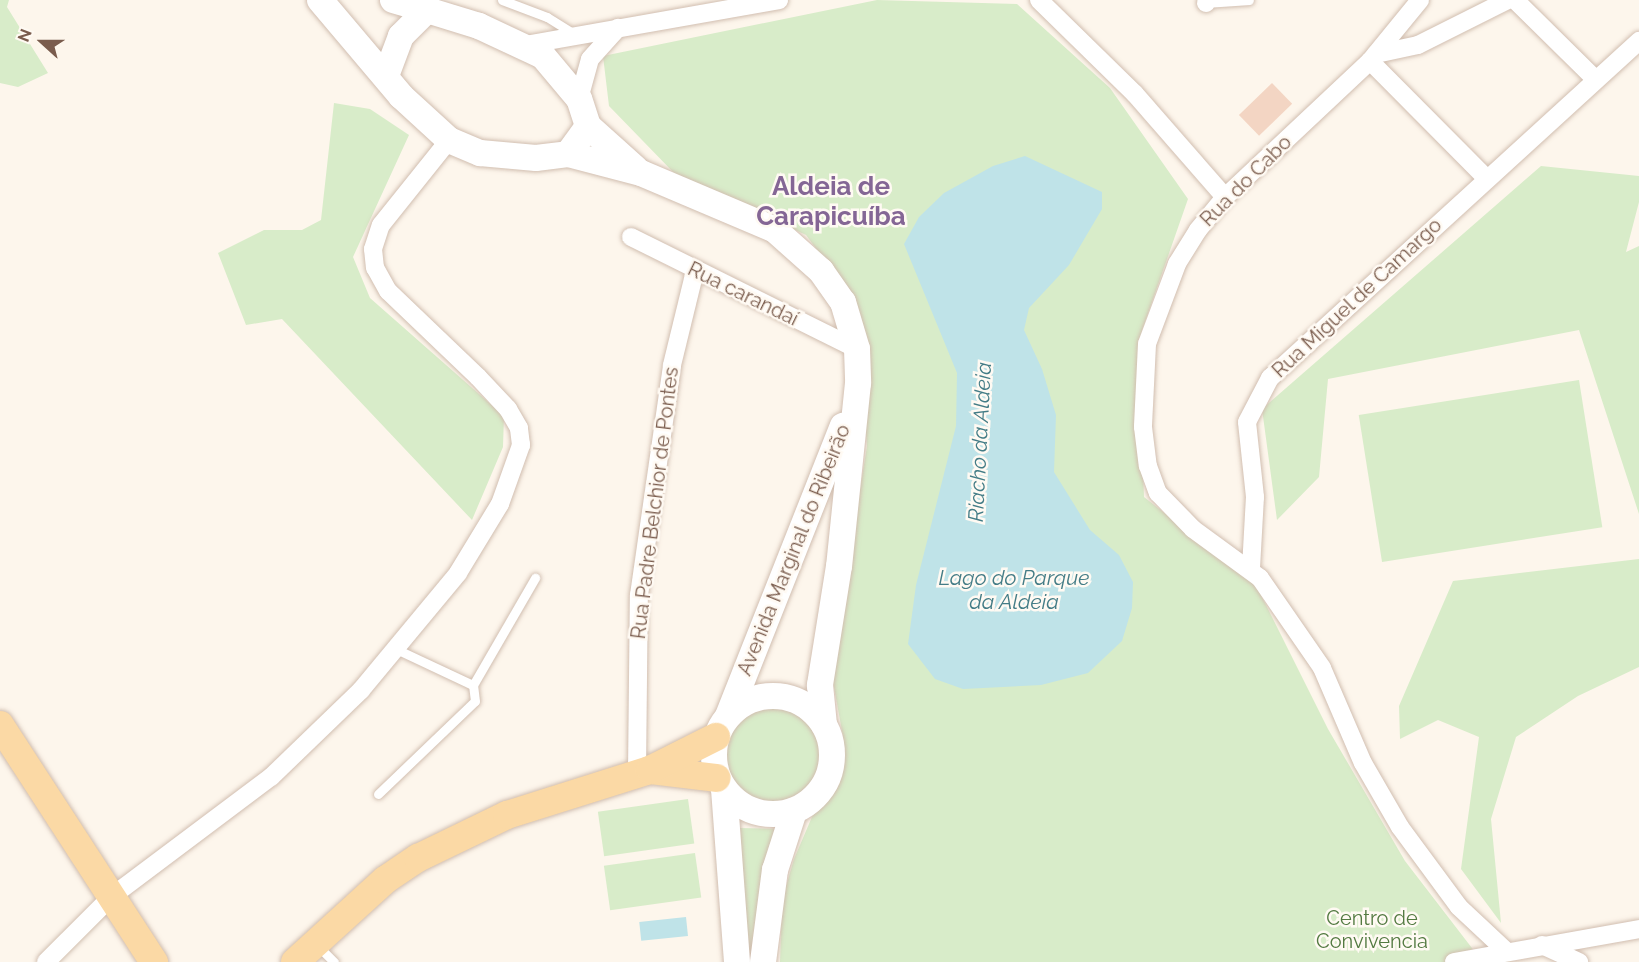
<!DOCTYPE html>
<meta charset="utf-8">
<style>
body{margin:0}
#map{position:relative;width:1639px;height:962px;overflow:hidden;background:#fdf6ec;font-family:Raleway,sans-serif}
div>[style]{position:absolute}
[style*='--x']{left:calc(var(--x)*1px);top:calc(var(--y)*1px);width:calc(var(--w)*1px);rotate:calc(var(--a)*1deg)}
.green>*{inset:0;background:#d8ecc9;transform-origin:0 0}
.round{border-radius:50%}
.water>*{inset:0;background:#bfe3e8;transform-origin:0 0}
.building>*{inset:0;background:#f3d5c3;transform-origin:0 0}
.roads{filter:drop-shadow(0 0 2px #d1beb0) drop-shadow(0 0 2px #d1beb0)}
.lane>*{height:9px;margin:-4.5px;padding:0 4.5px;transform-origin:4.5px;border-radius:4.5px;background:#fff}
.street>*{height:18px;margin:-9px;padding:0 9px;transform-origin:9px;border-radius:9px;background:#fff}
.secondary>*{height:26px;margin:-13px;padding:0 13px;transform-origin:13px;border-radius:13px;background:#fff}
.secondary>.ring{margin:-13px;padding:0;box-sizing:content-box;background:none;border:26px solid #fff;border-radius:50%}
.primary>*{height:28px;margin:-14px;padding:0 14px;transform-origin:14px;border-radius:14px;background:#fbd9a5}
span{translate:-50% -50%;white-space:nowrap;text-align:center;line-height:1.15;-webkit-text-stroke:5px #fffaf3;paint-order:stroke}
.street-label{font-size:20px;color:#7a5c4d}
.park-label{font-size:20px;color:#537a41}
.water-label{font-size:21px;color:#437c86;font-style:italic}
.district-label{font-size:26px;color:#846695;font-weight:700}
.north{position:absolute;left:12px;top:12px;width:60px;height:60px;-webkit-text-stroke:4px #fffaf3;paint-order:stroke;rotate:291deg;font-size:16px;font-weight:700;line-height:24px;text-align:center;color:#7a5c4d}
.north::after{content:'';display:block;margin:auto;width:21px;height:27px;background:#7a5c4d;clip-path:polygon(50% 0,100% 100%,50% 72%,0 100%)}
</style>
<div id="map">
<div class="green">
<div style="clip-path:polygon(0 0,9px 0,7px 7px,48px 73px,18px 87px,0 83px)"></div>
<div style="clip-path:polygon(877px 0,1017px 4px,1110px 88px,1188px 199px,1138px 342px,1144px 497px,1256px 585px,1328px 729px,1405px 861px,1475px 952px,1509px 962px,780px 962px,782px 900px,794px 859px,844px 742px,831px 671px,867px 446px,855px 301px,806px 235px,675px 174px,609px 106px,603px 56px)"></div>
<div style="clip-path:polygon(334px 103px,370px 109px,409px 135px,353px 257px,370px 298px,504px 416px,503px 447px,472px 520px,282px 319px,246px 325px,218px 253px,264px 230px,302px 230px,321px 220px)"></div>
<div style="clip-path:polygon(1541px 166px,1639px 176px,1639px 202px,1626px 252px,1639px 246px,1639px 514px,1579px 330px,1328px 379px,1319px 477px,1277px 520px,1262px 409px)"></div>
<div style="left:1579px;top:380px;width:149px;height:223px;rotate:81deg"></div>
<div style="clip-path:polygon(1639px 559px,1639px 667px,1578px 696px,1516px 737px,1491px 819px,1501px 923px,1461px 869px,1479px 737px,1438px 720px,1400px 739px,1399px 706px,1453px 581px)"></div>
<div class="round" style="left:722px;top:704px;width:102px;height:102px"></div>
<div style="left:688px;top:799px;width:45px;height:91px;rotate:82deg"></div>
<div style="clip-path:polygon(740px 828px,782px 829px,758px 962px,749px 962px)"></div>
<div style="left:695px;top:853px;width:45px;height:92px;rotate:82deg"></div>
</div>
<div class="water">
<div style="clip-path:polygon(1025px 156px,1102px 192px,1102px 209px,1069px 265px,1029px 308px,1024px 330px,1042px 369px,1056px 415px,1054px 472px,1090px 530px,1119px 555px,1133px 582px,1132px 608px,1122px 641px,1088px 673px,1041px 685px,963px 689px,935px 679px,908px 644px,916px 585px,956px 426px,957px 373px,904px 244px,919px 217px,944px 193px,993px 166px)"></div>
<div style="left:686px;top:917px;width:19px;height:47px;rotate:84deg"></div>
</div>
<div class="building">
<div style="left:1272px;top:83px;width:29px;height:46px;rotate:46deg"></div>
</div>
<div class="roads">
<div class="lane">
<div style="--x:502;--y:0;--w:48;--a:20.7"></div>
<div style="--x:547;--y:17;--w:34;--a:32"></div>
<div style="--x:1206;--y:3;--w:43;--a:-4"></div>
<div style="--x:396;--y:649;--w:85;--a:25.1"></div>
<div style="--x:378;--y:794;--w:134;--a:-43.8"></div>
<div style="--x:475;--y:701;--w:16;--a:-97"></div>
<div style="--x:473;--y:685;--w:124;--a:-59.9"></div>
<div style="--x:317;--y:945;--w:24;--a:45"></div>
</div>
<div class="street">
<div style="--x:1039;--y:0;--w:134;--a:44.4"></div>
<div style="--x:1135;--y:94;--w:137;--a:48.9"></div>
<div style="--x:1420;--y:0;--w:79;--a:129.3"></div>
<div style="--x:1370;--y:61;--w:199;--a:136.8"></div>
<div style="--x:1225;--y:197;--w:43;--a:129.3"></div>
<div style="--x:1198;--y:230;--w:40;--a:122"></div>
<div style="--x:1177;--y:264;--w:85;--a:110.6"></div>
<div style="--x:1147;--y:344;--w:83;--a:92.8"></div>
<div style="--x:1143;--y:427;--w:39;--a:83"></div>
<div style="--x:1148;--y:466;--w:29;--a:70"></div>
<div style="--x:1158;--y:493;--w:50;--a:45.8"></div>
<div style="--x:1193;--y:529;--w:83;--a:36.2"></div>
<div style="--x:1260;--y:578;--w:109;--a:55.4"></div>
<div style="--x:1322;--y:668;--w:103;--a:66.7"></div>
<div style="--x:1363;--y:763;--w:74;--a:60"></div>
<div style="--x:1400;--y:827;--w:99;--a:53.6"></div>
<div style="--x:1459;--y:907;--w:63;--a:43.1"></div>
<div style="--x:1515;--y:0;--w:112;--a:44.6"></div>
<div style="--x:1206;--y:3;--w:3;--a:-72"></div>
<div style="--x:525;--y:45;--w:258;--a:-10"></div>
<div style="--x:1376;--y:54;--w:43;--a:-12.1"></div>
<div style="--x:1418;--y:45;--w:101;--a:-26.6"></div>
<div style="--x:1370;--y:61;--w:165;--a:45.2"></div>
<div style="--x:579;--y:99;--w:41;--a:-74.6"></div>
<div style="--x:590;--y:59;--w:42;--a:-47.9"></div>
<div style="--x:631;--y:237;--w:252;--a:26.4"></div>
<div style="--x:1251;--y:568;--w:71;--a:-86.8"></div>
<div style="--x:1255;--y:497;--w:75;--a:-96.1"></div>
<div style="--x:1247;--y:422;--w:50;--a:-62.4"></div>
<div style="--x:1270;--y:378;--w:500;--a:-42.4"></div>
<div style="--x:637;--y:773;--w:178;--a:-89.4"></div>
<div style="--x:639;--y:595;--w:232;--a:-81.8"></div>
<div style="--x:672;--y:365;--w:97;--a:-76.3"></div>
<div style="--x:1542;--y:945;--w:41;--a:24.7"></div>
<div style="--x:46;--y:962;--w:92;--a:-45"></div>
<div style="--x:111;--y:897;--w:200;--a:-36.9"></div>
<div style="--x:271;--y:777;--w:125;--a:-44"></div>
<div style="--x:361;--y:690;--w:152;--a:-50.3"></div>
<div style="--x:458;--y:573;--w:81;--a:-58.7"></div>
<div style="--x:500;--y:504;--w:63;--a:-70.4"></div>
<div style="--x:521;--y:445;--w:17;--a:-97"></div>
<div style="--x:519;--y:428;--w:22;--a:-120"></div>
<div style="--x:508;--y:409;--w:44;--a:-133.2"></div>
<div style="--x:478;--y:377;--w:124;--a:-136.3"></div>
<div style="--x:388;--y:291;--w:26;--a:-119"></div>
<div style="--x:375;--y:268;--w:19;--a:-96"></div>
<div style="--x:373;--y:249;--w:25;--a:-72"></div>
<div style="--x:381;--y:225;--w:109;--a:-51.3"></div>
<div style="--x:1454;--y:962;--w:188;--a:-10.1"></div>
</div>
<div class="secondary">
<div style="--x:320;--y:0;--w:126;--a:49.8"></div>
<div style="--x:401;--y:96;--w:65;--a:42.5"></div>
<div style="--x:449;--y:140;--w:34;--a:23"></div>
<div style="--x:480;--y:153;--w:56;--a:5.1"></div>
<div style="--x:536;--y:158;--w:32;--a:-7"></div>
<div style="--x:568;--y:154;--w:34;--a:-54"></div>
<div style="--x:588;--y:126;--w:28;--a:-108"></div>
<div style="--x:579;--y:99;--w:56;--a:-129.9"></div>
<div style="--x:543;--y:56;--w:71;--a:-154.9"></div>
<div style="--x:479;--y:26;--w:54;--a:-162.9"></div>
<div style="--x:427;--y:10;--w:37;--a:135"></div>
<div style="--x:401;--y:36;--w:43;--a:110.6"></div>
<div style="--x:393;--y:0;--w:35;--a:16"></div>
<div style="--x:588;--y:126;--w:64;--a:41.9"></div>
<div style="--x:568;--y:154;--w:75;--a:14.6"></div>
<div style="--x:641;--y:173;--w:146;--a:23"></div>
<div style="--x:775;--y:230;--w:62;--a:41.7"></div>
<div style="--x:821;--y:271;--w:38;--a:55"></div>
<div style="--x:843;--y:302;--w:49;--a:73.4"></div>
<div style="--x:857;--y:349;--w:34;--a:88"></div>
<div style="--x:858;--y:383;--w:184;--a:95.9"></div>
<div style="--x:839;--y:566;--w:121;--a:99.1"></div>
<div style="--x:820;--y:685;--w:40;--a:84.3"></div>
<div class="ring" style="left:714px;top:696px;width:92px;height:92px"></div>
<div style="--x:728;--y:716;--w:312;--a:-68.4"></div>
<div style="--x:724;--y:789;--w:173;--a:85.7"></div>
<div style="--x:763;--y:962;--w:93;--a:-82.6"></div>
<div style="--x:775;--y:870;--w:62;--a:-72.1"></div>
</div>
<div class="primary">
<div style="--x:0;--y:725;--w:283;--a:57"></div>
<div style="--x:650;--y:770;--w:67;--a:6.8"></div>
<div style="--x:295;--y:962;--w:122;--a:-42.3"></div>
<div style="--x:385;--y:880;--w:40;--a:-34"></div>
<div style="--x:418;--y:858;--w:99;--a:-25.8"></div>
<div style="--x:507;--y:815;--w:150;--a:-17.5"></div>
<div style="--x:650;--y:770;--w:74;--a:-26.6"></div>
</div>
</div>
<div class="street-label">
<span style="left:1246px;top:181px;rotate:-45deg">Rua do Cabo</span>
<span style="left:743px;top:294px;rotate:26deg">Rua carandaí</span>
<span style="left:1357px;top:298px;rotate:-43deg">Rua Miguel de Camargo</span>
<span style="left:655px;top:503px;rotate:-83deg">Rua Padre Belchior de Pontes</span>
<span style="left:794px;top:550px;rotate:-68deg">Avenida Marginal do Ribeirão</span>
</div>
<div class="park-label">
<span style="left:1372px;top:930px">Centro de<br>Convivencia</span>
</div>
<div class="water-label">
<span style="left:980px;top:442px;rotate:-87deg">Riacho da Aldeia</span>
<span style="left:1014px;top:590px">Lago do Parque<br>da Aldeia</span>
</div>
<div class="district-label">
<span style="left:831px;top:202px">Aldeia de<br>Carapicuíba</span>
</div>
<div class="north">N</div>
</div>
